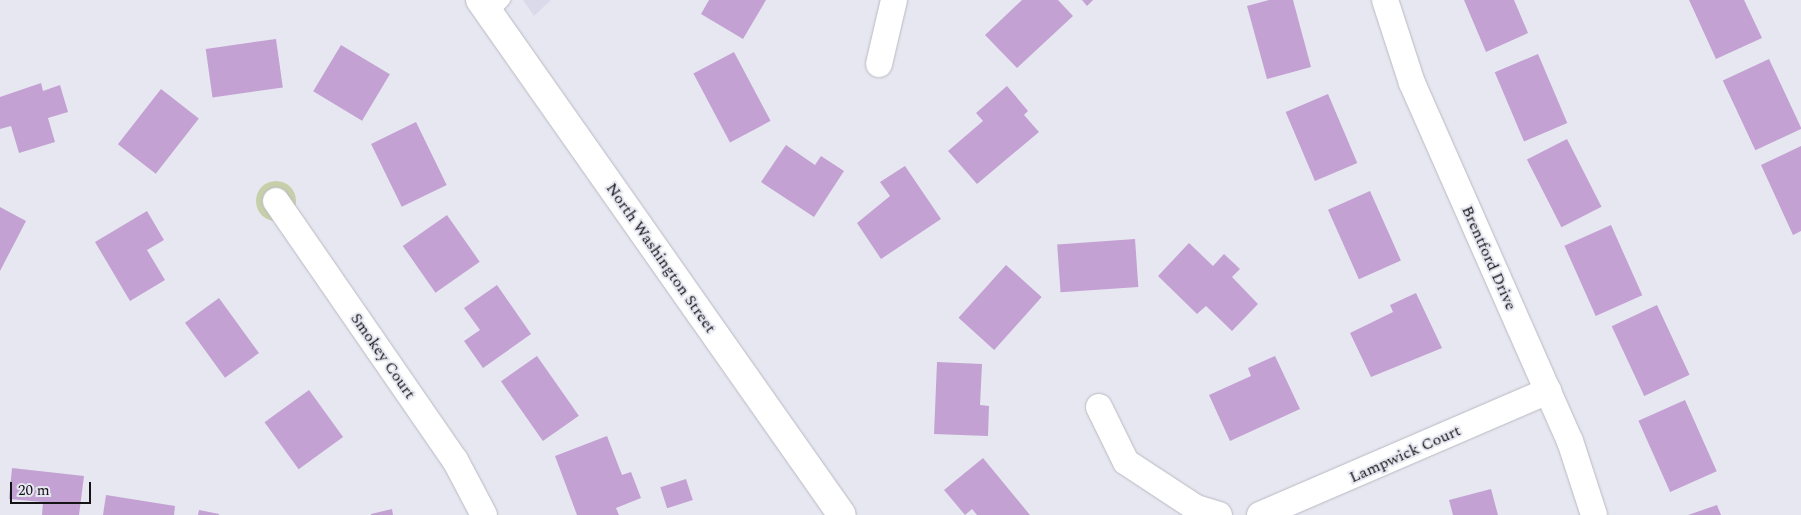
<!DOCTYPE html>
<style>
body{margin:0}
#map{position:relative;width:1801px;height:515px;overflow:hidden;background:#e7e7f1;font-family:Spectral,serif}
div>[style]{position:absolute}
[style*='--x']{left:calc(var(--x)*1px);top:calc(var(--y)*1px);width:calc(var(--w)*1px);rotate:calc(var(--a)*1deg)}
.built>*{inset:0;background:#dadaeb}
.green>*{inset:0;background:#c7cfaa}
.round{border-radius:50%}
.building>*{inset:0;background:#c3a1d2;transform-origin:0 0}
.roads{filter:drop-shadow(0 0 1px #b9b9c3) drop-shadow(0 0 1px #b9b9c3)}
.lane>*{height:12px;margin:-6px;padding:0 6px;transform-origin:6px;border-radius:6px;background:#fff}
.street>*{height:26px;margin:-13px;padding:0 13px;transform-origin:13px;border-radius:13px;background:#fff}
.secondary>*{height:28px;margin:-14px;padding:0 14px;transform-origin:14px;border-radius:14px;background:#fff}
span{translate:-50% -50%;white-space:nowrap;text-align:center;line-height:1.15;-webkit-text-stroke:4px #e7e7f1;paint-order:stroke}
.street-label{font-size:16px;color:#141417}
.scale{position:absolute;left:10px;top:482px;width:81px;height:22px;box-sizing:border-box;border:2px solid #141417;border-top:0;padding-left:6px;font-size:15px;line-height:18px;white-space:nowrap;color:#141417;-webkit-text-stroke:4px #e7e7f1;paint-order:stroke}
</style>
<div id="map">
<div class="built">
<div style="clip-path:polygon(523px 0,551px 0,534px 16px)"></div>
</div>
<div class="green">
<div class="round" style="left:256px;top:181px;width:40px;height:40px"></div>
</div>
<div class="building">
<div style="clip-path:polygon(709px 0,766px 0,743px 39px,701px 14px)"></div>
<div style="clip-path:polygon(1022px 0,1058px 0,1073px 16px,1017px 68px,985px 35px)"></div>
<div style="clip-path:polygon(1082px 0,1093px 0,1087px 6px)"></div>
<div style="clip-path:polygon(1269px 0,1293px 0,1311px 67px,1267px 79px,1247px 6px)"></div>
<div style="clip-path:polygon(1464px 0,1514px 0,1528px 33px,1486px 52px)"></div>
<div style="clip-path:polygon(1689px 0,1744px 0,1762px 38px,1716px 59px)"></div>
<div style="left:276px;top:39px;width:49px;height:71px;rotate:82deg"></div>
<div style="left:341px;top:45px;width:57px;height:54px;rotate:31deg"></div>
<div style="left:734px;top:52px;width:78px;height:46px;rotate:62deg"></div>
<div style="left:1538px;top:54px;width:75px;height:47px;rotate:67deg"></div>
<div style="left:1769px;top:59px;width:77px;height:51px;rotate:65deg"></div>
<div style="clip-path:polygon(41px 83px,43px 91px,60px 85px,68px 112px,48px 118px,55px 142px,19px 153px,11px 126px,0 129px,0 97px)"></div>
<div style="clip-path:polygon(1007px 86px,1028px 111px,1024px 115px,1039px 132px,977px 184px,948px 151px,983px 121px,976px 113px)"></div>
<div style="left:161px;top:89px;width:48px;height:70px;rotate:38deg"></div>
<div style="left:1328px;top:94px;width:75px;height:46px;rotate:67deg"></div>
<div style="left:416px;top:122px;width:70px;height:50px;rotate:64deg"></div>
<div style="left:1567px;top:139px;width:76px;height:45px;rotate:63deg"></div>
<div style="clip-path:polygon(786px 145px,815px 165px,821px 156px,844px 171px,814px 217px,761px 182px)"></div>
<div style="clip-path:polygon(1801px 146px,1801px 231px,1793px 235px,1761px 165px)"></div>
<div style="clip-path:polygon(905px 166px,941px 219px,881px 259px,857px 223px,890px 196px,880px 182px)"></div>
<div style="left:1370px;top:191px;width:76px;height:46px;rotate:66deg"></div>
<div style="clip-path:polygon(0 207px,26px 221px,0 271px)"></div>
<div style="clip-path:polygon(147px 211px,164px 240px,147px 250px,165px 280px,130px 301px,95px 242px)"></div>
<div style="left:447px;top:215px;width:57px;height:54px;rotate:55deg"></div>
<div style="left:1611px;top:225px;width:77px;height:51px;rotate:66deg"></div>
<div style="left:1135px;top:239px;width:48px;height:78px;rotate:86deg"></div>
<div style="clip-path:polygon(1189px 243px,1213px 266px,1224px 254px,1240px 269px,1232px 277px,1258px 304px,1232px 331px,1206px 306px,1197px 314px,1158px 276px)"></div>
<div style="left:1006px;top:265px;width:48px;height:71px;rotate:42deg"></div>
<div style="clip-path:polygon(497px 285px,531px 334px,483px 368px,464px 341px,480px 330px,464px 308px)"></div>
<div style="clip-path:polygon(1416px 293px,1442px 348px,1371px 377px,1350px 333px,1393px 312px,1390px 305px)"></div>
<div style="left:219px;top:298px;width:68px;height:42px;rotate:54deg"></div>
<div style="left:1657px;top:305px;width:77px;height:50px;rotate:65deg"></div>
<div style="left:537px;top:356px;width:73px;height:44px;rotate:55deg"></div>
<div style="clip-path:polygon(1275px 356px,1300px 409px,1230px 441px,1209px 395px,1251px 376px,1248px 368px)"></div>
<div style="clip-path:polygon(937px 362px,982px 364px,980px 405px,989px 406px,988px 436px,934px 434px)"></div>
<div style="left:309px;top:390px;width:58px;height:55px;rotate:54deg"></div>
<div style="left:1685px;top:400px;width:78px;height:51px;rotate:66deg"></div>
<div style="clip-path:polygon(607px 436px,622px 475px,631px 472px,641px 498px,616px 508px,619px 515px,577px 515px,555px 456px)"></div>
<div style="clip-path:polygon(983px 458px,1030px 515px,977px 515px,972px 509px,965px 515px,944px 490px)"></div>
<div style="clip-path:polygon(12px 468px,84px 476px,79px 515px,42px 515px,43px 502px,9px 499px)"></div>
<div style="left:686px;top:479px;width:22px;height:27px;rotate:72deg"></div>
<div style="clip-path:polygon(1491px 489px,1498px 515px,1453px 515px,1449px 500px)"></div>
<div style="clip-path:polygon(106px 495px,175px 506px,174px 515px,103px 515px)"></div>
<div style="clip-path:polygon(1717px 505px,1721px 515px,1688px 515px)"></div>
<div style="clip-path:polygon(392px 509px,393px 515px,371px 515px,371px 514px)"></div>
<div style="clip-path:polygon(199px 510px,219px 514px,219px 515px,198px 515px)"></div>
</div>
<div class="roads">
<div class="lane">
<div style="--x:490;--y:15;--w:21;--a:-47"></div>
</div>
<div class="street">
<div style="--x:1385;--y:0;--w:87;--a:72"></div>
<div style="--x:1412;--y:83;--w:391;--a:66.2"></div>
<div style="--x:1570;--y:441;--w:78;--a:72"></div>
<div style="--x:879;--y:64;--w:66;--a:-76.8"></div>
<div style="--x:276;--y:201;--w:315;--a:55.4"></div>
<div style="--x:455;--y:460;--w:62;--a:62.2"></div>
<div style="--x:1099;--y:407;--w:61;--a:63.9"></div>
<div style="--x:1126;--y:462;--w:84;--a:33.3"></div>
<div style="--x:1196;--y:508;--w:24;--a:17"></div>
<div style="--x:1260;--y:515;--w:314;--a:-23.3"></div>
</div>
<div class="secondary">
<div style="--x:480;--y:0;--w:629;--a:54.9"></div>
</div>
</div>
<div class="street-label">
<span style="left:661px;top:258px;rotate:55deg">North Washington Street</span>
<span style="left:1489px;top:258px;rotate:66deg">Brentford Drive</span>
<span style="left:383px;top:356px;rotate:55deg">Smokey Court</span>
<span style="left:1405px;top:454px;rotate:-24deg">Lampwick Court</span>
</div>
<div class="scale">20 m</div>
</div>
